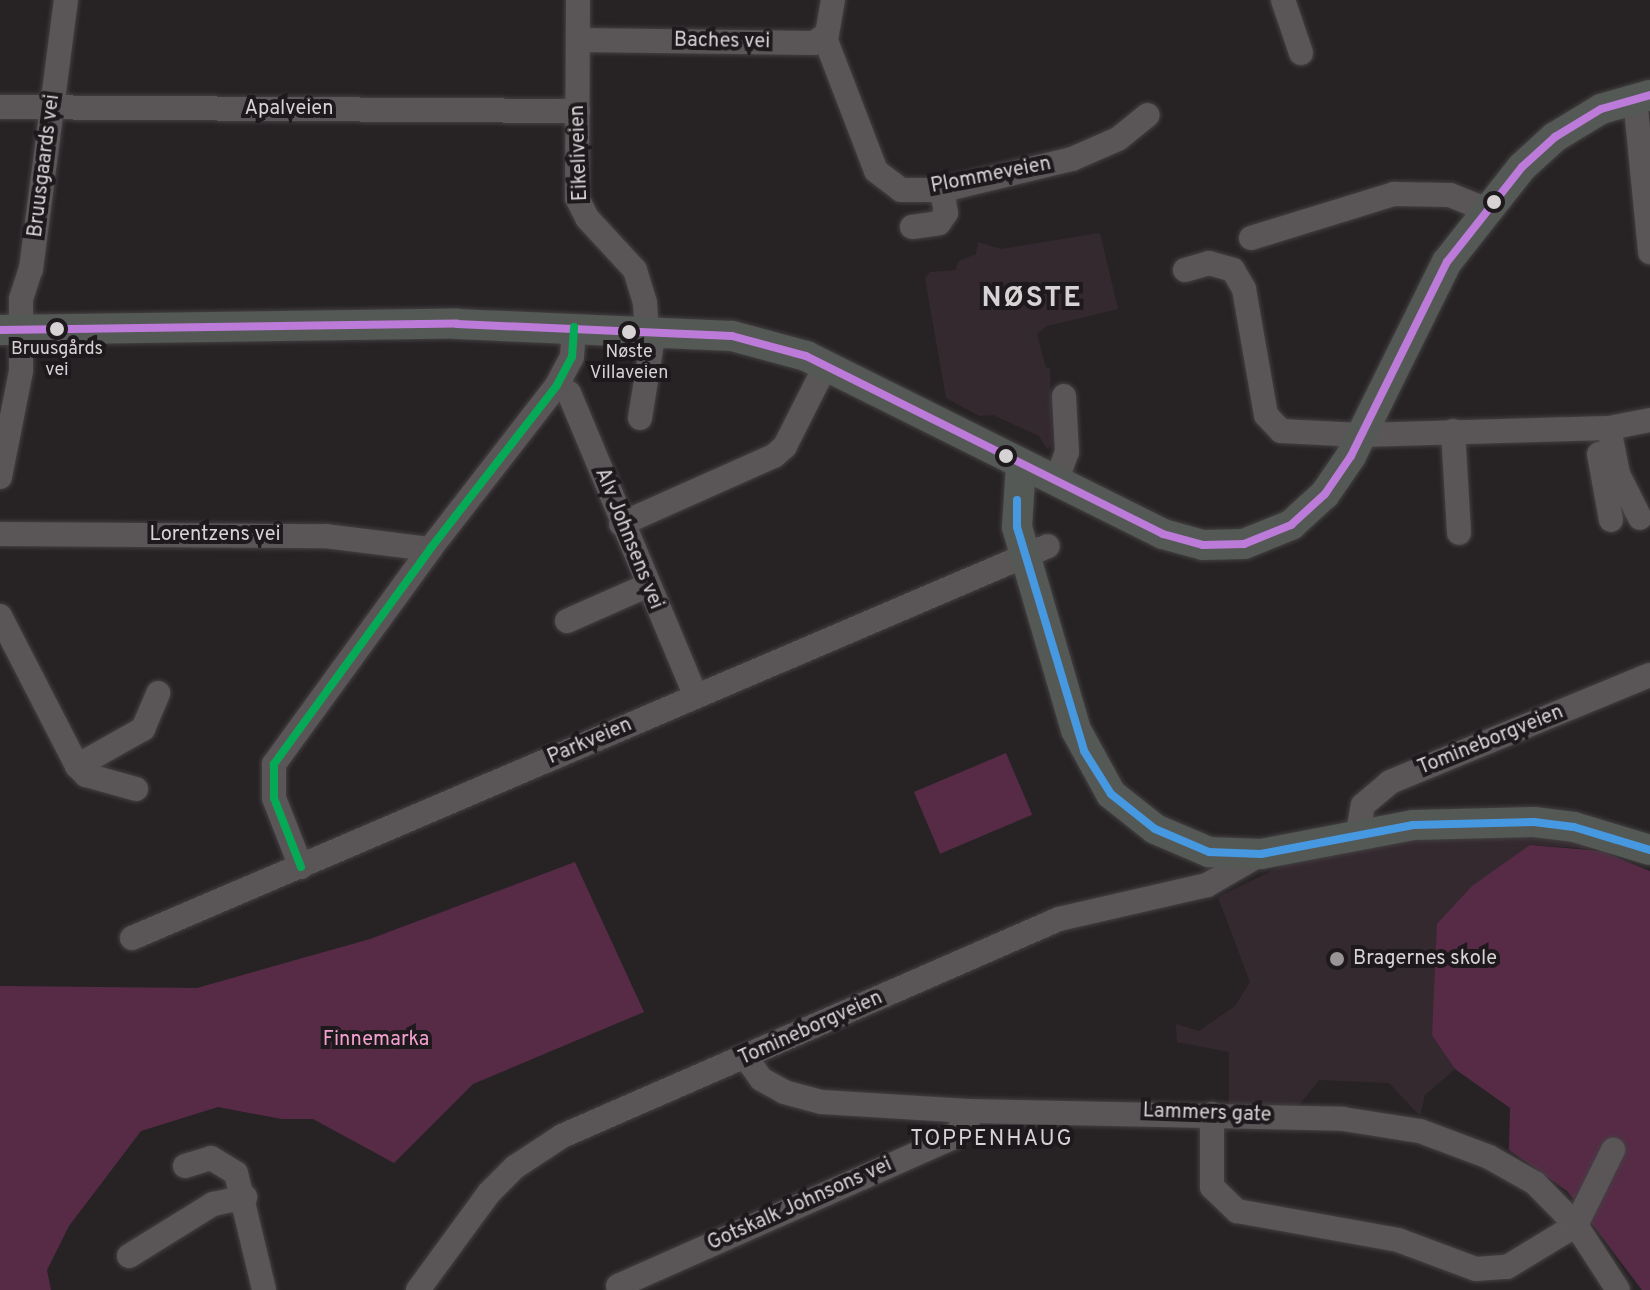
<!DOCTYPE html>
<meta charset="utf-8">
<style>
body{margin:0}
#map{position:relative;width:1650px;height:1290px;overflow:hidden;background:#272325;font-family:Overpass,sans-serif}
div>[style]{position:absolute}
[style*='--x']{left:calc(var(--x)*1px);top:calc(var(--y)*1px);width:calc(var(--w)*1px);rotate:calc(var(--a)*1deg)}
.built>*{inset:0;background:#34292f}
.green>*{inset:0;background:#572b46;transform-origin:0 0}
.roads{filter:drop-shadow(0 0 2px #444042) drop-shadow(0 0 2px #444042)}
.minor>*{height:24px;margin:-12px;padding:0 12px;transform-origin:12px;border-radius:12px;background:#5a5658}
.major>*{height:30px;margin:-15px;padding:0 15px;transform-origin:15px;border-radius:15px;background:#545956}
.bus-1>*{height:8px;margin:-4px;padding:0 4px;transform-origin:4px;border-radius:4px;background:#bd7bd9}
.bus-2>*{height:8px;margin:-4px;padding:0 4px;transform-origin:4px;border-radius:4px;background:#06aa56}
.bus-3>*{height:8px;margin:-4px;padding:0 4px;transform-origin:4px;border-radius:4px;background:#4699e1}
.dots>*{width:22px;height:22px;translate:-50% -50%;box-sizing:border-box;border:4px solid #1e191c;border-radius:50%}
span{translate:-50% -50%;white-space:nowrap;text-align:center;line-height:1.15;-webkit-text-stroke:8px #1e191c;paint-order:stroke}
.bus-label{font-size:18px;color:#d7d3d5}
.street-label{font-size:20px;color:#d7d3d5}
.poi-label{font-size:20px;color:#d7d3d5}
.left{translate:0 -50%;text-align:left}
.park-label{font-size:20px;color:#f4a1d1}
.neighbourhood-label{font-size:22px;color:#d7d3d5;letter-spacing:2px}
.district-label{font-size:28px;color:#d7d3d5;font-weight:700;letter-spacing:2px}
</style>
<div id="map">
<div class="built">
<div style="clip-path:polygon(1100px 233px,1118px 309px,1047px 326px,1037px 334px,1046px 368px,1050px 368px,1052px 446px,1047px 449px,1039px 436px,993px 415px,979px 416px,946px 398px,925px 278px,930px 272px,955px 270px,959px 261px,976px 254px,978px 242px,1001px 249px)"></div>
<div style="clip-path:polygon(1516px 833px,1594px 841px,1626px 851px,1530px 845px,1432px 1034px,1455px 1069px,1425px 1095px,1420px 1116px,1389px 1083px,1319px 1080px,1299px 1105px,1229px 1104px,1229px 1052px,1177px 1042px,1176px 1024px,1199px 1031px,1235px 1006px,1250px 982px,1218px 897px,1282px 866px,1406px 838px)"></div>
</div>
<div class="green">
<div style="left:1006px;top:753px;width:67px;height:100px;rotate:67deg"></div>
<div style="clip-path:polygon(1530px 845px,1601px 851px,1650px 871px,1650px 1290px,1642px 1290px,1567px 1191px,1509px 1150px,1510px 1108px,1455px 1069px,1432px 1035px,1437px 924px,1472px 886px)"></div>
<div style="clip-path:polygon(575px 862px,644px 1012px,473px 1084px,394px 1163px,313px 1119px,282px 1119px,218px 1107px,141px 1131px,69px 1226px,47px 1270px,51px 1290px,0 1290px,0 986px,197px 988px,370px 939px)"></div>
</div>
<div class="roads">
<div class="minor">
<div style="--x:578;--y:0;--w:198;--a:90.3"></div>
<div style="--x:577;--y:198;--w:22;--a:63"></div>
<div style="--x:587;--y:218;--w:71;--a:47.3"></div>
<div style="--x:635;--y:270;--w:34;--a:73"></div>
<div style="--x:645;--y:303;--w:27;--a:86"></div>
<div style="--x:1283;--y:0;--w:56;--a:71.2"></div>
<div style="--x:825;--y:38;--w:142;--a:69"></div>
<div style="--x:876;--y:171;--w:31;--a:37"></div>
<div style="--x:901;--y:190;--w:42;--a:0"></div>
<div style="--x:943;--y:190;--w:133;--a:-13.5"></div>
<div style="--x:1072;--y:159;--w:50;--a:-23.5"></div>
<div style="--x:1118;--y:139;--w:38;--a:-39"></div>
<div style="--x:578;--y:40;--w:236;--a:0.7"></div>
<div style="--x:814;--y:43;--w:16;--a:-35"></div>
<div style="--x:827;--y:34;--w:35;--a:-80"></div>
<div style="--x:1635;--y:98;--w:155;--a:84.4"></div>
<div style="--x:0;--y:107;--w:578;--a:0.4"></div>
<div style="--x:912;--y:227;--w:27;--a:-8"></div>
<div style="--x:939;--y:223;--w:12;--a:-55"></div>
<div style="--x:946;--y:213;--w:23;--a:-100"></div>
<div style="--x:1251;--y:238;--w:150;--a:-17.1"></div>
<div style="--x:1394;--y:194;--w:56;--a:1"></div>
<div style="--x:1450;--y:195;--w:38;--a:22"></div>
<div style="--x:1185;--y:270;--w:25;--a:-16"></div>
<div style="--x:1209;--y:263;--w:25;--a:16"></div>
<div style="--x:1233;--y:270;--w:22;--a:60"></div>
<div style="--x:1244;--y:289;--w:128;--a:80.1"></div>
<div style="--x:1266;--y:415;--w:22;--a:47"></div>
<div style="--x:1281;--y:431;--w:80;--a:2.9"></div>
<div style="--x:1361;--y:435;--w:176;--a:-1.6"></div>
<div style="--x:1537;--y:430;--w:72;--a:-1.6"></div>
<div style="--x:1609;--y:428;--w:42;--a:-11"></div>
<div style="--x:557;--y:385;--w:14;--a:34"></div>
<div style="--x:569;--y:393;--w:329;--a:67.3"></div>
<div style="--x:640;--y:418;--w:88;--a:-80.9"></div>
<div style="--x:1609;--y:428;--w:47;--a:78.9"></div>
<div style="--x:1618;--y:474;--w:49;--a:63.4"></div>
<div style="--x:1453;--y:431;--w:102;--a:86.6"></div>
<div style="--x:1599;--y:454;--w:67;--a:79.7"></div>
<div style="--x:0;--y:477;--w:108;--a:-78.8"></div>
<div style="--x:21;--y:371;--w:72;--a:-90"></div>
<div style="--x:21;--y:299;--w:32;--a:-72"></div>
<div style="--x:31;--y:269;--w:271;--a:-82.6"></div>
<div style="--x:1056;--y:482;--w:32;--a:-70"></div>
<div style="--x:1067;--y:452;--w:56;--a:-93.1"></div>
<div style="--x:621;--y:524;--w:167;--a:-24"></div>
<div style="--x:774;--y:456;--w:15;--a:-42"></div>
<div style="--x:785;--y:446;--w:91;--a:-63.2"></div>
<div style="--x:0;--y:534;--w:325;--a:0.4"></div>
<div style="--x:325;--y:536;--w:106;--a:7.1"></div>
<div style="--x:0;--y:616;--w:169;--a:62.8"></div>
<div style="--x:77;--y:766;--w:13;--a:45"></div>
<div style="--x:86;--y:775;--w:52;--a:15.6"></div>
<div style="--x:567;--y:621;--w:86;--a:-23.9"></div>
<div style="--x:77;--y:766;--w:76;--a:-29.3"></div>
<div style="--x:143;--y:729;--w:39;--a:-67"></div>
<div style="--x:1358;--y:832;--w:27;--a:-80"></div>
<div style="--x:1363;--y:805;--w:35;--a:-40"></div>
<div style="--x:1390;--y:782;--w:281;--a:-22.4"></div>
<div style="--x:301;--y:867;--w:74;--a:-111.4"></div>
<div style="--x:274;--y:798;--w:34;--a:-90"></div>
<div style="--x:274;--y:764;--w:266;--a:-54"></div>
<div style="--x:430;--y:549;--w:207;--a:-52.2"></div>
<div style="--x:557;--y:385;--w:32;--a:-62"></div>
<div style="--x:572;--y:357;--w:30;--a:-86"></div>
<div style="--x:132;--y:938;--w:996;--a:-23.17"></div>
<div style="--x:746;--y:1058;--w:26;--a:54"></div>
<div style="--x:761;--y:1079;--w:26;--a:29"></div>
<div style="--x:784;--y:1092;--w:39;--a:15"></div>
<div style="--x:822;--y:1102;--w:146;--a:3.5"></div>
<div style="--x:968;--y:1111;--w:375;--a:1.2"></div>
<div style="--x:1343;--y:1119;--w:78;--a:8.9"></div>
<div style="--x:1420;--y:1131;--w:74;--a:20.6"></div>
<div style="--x:1489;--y:1157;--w:53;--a:29.5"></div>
<div style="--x:1535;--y:1183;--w:59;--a:45.7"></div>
<div style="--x:1576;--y:1225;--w:77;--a:57.1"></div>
<div style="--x:1212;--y:1114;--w:73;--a:90"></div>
<div style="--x:1212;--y:1187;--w:35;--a:44"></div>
<div style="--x:1237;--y:1211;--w:164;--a:10.2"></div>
<div style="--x:1398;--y:1240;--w:83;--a:20.4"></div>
<div style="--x:1476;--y:1269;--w:31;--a:-4"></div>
<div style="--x:1507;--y:1267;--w:81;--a:-31.3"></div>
<div style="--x:1576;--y:1225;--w:84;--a:-63.7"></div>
<div style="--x:185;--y:1166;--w:27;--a:-17"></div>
<div style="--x:211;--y:1158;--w:29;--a:31"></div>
<div style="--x:236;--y:1173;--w:120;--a:76.5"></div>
<div style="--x:129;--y:1256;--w:99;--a:-31.8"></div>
<div style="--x:213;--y:1204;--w:33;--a:-12"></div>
<div style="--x:618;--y:1286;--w:365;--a:-23.9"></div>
<div style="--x:952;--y:1138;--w:24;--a:-48"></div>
<div style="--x:968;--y:1120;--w:9;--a:-90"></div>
<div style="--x:418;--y:1290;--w:120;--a:-53.8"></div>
<div style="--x:489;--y:1193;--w:37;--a:-45"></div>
<div style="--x:515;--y:1167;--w:56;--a:-33.4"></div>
<div style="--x:562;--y:1136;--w:542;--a:-23.59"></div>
<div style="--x:1059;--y:919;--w:152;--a:-12.9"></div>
<div style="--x:1207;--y:885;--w:62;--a:-29.9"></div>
</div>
<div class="major">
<div style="--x:0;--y:330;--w:457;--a:-0.8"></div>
<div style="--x:457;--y:324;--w:275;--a:2.5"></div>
<div style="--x:732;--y:336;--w:77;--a:15.1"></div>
<div style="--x:806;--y:356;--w:399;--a:26.5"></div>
<div style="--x:1163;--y:534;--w:41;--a:15.4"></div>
<div style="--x:1203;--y:545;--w:41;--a:-1.4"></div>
<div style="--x:1244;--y:544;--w:51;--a:-22"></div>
<div style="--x:1291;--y:525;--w:46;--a:-42.4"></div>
<div style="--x:1325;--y:494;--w:46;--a:-55.6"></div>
<div style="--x:1351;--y:456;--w:216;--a:-63.7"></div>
<div style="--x:1447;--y:262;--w:121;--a:-51.7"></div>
<div style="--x:1522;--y:167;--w:45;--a:-42.3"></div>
<div style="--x:1555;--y:137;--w:54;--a:-31.3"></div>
<div style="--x:1601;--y:109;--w:51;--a:-15.9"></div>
<div style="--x:1021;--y:464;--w:63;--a:93.6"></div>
<div style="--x:1017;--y:527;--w:211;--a:73.8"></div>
<div style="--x:1076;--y:730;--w:73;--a:61.3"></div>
<div style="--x:1111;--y:794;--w:56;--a:38.5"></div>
<div style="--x:1155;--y:829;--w:59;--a:23.1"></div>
<div style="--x:1209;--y:852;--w:52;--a:2.2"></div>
<div style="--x:1261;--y:854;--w:155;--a:-10.8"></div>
<div style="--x:1413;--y:825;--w:121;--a:-1.4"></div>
<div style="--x:1534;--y:822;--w:40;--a:7.1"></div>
<div style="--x:1574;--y:827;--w:79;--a:16.8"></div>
</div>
</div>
<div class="bus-1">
<div style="--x:0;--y:330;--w:457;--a:-0.8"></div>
<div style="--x:457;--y:324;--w:275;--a:2.5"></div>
<div style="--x:732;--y:336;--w:77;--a:15.1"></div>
<div style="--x:806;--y:356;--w:399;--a:26.5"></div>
<div style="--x:1163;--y:534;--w:41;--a:15.4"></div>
<div style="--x:1203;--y:545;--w:41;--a:-1.4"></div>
<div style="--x:1244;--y:544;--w:51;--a:-22"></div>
<div style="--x:1291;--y:525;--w:46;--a:-42.4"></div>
<div style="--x:1325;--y:494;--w:46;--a:-55.6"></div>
<div style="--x:1351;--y:456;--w:216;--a:-63.7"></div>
<div style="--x:1447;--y:262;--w:121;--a:-51.7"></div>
<div style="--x:1522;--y:167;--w:45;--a:-42.3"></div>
<div style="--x:1555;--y:137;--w:54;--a:-31.3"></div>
<div style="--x:1601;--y:109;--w:51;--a:-15.9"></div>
</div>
<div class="bus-2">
<div style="--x:301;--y:867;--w:74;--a:-111.4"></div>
<div style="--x:274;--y:798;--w:34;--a:-90"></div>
<div style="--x:274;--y:764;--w:266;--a:-54"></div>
<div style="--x:430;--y:549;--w:207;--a:-52.2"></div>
<div style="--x:557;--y:385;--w:32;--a:-62"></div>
<div style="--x:572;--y:357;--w:30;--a:-86"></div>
</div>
<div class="bus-3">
<div style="--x:1017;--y:500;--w:27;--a:90"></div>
<div style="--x:1017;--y:527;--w:234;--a:73.3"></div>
<div style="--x:1084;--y:751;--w:51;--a:57.9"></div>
<div style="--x:1111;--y:794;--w:56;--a:38.5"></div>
<div style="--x:1155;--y:829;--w:59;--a:23.1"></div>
<div style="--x:1209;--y:852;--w:52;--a:2.2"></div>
<div style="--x:1261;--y:854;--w:155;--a:-10.8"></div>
<div style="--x:1413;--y:825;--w:121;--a:-1.4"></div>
<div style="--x:1534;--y:822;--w:40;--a:7.1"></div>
<div style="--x:1574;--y:827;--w:79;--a:16.8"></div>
</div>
<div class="dots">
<div style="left:1494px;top:202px;background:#d7d3d5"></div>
<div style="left:57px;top:329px;background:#d7d3d5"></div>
<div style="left:629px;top:332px;background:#d7d3d5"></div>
<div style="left:1006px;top:456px;background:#d7d3d5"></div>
<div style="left:1337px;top:959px;background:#999597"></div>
</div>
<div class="bus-label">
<span style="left:57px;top:361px">Bruusgårds<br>vei</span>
<span style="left:629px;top:364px">Nøste<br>Villaveien</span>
</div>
<div class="street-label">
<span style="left:722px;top:42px;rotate:1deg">Baches vei</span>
<span style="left:289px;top:109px">Apalveien</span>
<span style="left:580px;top:153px;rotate:-92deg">Eikeliveien</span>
<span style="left:45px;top:166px;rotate:-83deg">Bruusgaards vei</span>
<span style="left:991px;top:176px;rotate:-11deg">Plommeveien</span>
<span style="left:215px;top:535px">Lorentzens vei</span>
<span style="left:628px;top:539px;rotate:68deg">Alv Johnsens vei</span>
<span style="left:1491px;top:741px;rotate:-22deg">Tomineborgveien</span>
<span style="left:590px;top:742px;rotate:-23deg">Parkveien</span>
<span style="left:811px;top:1029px;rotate:-24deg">Tomineborgveien</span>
<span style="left:1207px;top:1114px;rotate:2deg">Lammers gate</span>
<span style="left:800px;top:1205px;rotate:-24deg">Gotskalk Johnsons vei</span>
</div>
<div class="poi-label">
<span class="left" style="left:1353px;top:959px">Bragernes skole</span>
</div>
<div class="park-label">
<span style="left:376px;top:1040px">Finnemarka</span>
</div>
<div class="neighbourhood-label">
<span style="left:992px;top:1140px">TOPPENHAUG</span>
</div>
<div class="district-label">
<span style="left:1032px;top:299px">NØSTE</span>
</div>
</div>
